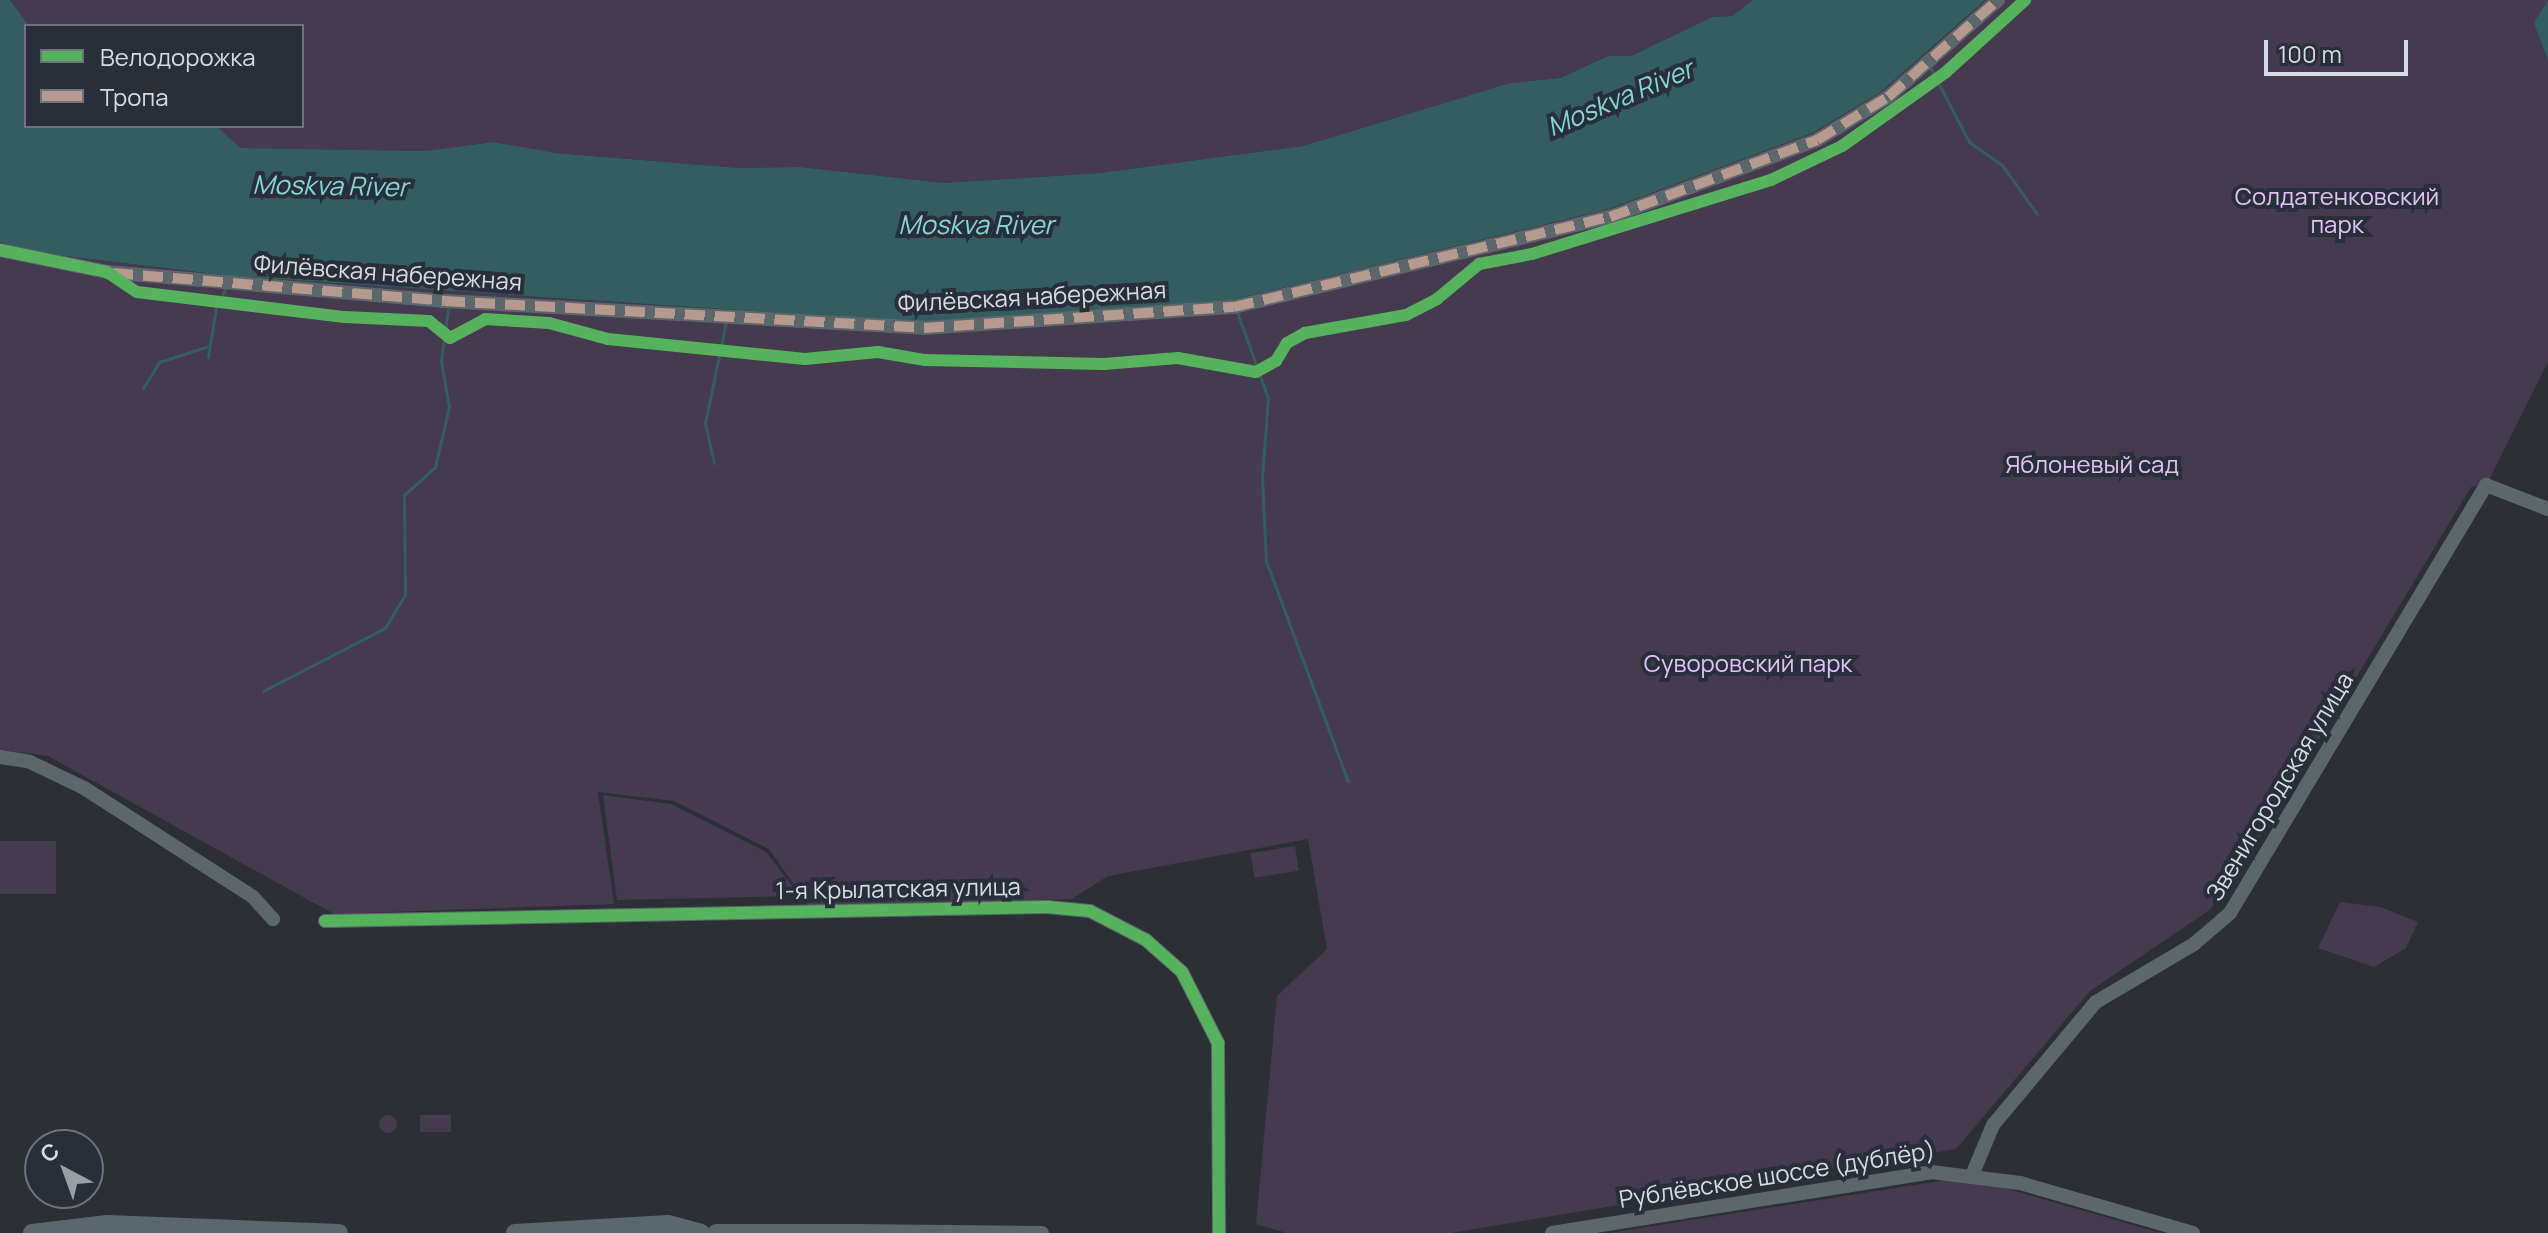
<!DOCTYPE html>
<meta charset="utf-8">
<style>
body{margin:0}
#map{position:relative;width:2548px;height:1233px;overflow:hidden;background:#2c3035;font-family:Manrope,sans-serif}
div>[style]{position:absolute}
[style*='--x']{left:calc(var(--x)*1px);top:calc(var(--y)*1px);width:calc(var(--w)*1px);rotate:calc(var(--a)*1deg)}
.green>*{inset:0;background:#463a4f;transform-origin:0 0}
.round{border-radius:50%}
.water>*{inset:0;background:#345e5e}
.stream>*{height:3px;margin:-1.5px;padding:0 1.5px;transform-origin:1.5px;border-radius:1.5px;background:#345e5e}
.minor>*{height:14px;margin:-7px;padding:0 7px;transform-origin:7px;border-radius:7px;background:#5c676c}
.major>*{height:18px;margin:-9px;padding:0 9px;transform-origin:9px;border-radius:9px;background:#5b676e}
.quiet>*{height:10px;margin-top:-5px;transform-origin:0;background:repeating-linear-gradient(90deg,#b69a8f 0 20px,transparent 0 30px)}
.cycleway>*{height:12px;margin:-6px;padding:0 6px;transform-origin:6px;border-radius:6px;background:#56b35d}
span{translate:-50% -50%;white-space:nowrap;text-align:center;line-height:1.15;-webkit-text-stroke:8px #282f39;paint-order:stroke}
.park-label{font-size:24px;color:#e1c1f5}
.street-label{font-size:24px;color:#d6dbe1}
.water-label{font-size:26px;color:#84d5d6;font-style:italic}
.legend{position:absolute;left:24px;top:24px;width:280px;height:104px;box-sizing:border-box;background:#282f39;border:2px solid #6e747c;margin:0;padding:10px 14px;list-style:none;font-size:24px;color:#d6dbe1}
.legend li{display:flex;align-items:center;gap:16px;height:40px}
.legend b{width:40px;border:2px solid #6e747c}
.north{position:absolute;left:24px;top:1129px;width:80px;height:80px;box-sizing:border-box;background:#282f39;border:2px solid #6e747c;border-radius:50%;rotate:319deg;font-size:22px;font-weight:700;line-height:32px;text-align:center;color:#d6dbe1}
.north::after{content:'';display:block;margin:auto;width:28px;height:36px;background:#9a9fa5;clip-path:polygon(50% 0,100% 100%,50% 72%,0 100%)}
.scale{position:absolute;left:2264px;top:40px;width:144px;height:36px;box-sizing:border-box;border:4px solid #d6dbe1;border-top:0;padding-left:10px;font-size:24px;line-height:28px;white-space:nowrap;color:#d6dbe1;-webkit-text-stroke:6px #282f39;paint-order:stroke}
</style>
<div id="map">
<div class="green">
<div style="clip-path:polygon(10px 0,1753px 0,1732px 16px,1712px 17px,1631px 56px,1608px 56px,1560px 78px,1510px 83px,1303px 146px,1100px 173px,944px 183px,800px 167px,739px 168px,556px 153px,493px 142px,425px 151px,240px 148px,217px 126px,302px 126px,302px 26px,29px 26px)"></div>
<div style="clip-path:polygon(1985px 0,2548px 0,2548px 362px,2488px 482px,2471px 487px,2249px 855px,2245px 852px,2211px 909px,2090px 991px,1956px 1149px,1451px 1233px,1287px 1233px,1256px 1224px,1277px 996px,1327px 949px,1308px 839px,1108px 876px,1072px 899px,809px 906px,769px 849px,674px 801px,598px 792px,614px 904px,334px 914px,48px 756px,0 750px,0 242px,24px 251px,231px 276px,915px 322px,1882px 91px)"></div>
<div style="clip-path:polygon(603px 795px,671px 804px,766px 852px,800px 896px,617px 900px)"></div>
<div style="left:56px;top:841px;width:53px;height:56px;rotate:90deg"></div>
<div style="left:1295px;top:846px;width:25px;height:45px;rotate:81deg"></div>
<div style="clip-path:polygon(2340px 902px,2380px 907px,2418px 922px,2406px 948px,2374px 967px,2318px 948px)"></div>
<div class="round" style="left:379px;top:1115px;width:18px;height:18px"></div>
<div style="left:420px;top:1115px;width:31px;height:17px"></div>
<div style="clip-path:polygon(1966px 1177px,2161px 1233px,1608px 1233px)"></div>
</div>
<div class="water">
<div style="clip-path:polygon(0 0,10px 0,29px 26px,26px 126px,217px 126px,240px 148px,425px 151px,493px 142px,556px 153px,739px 168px,800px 167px,944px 183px,1100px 173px,1303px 146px,1510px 83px,1560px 78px,1608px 56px,1631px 56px,1712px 17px,1732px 16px,1753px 0,1985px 0,1882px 91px,1812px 133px,1608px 209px,1232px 300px,915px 322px,231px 276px,24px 251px,0 242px)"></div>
<div style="clip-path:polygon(2548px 0,2548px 60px,2534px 23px)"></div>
</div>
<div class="stream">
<div style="--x:1929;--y:65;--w:87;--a:62.5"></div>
<div style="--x:1969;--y:142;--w:40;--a:34.9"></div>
<div style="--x:2002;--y:165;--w:60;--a:54.5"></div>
<div style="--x:221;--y:297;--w:11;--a:-63"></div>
<div style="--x:1237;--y:312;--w:91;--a:70.2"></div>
<div style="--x:1268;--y:398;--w:79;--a:94.3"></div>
<div style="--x:1262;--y:477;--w:84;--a:87.3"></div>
<div style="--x:1266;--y:561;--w:235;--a:69.6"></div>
<div style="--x:208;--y:357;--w:51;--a:-80.9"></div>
<div style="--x:143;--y:388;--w:31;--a:-58"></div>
<div style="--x:159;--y:362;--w:52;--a:-17.7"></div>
<div style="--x:714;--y:463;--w:41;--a:-102.7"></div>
<div style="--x:705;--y:423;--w:103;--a:-78.3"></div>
<div style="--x:263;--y:691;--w:137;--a:-27.3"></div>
<div style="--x:385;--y:628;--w:39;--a:-59"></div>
<div style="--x:405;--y:595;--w:100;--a:-90.6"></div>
<div style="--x:404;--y:495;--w:42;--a:-42.1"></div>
<div style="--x:435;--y:467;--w:62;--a:-76.9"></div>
<div style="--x:449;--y:407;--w:47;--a:-99.9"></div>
<div style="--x:441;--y:361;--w:52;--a:-82.3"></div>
</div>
<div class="minor">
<div style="--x:0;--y:250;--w:109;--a:11.6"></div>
<div style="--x:107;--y:272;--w:339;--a:4.9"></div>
<div style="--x:445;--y:301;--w:480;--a:3.2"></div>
<div style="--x:924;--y:328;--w:311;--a:-3.9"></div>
<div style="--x:1234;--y:307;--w:387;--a:-13.5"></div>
<div style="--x:1610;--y:217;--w:221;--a:-20.4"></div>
<div style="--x:1817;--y:140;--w:83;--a:-31.2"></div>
<div style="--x:1888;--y:97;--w:147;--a:-41.4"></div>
<div style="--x:0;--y:757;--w:30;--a:9"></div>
<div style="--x:30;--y:762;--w:60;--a:25.7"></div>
<div style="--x:84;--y:788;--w:201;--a:32.8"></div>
<div style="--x:253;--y:897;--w:30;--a:48"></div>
<div style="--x:325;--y:921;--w:722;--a:-1.11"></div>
<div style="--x:1047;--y:907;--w:43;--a:5.3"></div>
<div style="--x:1090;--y:911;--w:63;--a:27.4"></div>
<div style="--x:1146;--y:940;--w:48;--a:41.6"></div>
<div style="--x:1182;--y:972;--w:80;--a:63.1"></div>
<div style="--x:1218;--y:1043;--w:190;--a:89.7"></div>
<div style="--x:1973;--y:1173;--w:52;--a:-67.4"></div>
<div style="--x:1993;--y:1125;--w:160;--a:-50.1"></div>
<div style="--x:2096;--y:1002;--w:114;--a:-30.6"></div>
<div style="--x:2194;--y:944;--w:48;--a:-40.7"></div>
<div style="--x:2230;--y:913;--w:499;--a:-59.1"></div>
<div style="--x:2486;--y:485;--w:66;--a:21.2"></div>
<div style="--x:855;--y:1231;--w:187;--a:0.6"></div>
<div style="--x:1552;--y:1233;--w:384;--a:-9.1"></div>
<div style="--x:1931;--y:1172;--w:90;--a:7"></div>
<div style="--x:2020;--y:1183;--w:180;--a:16.1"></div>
</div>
<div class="major">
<div style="--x:32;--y:1233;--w:76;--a:-6.8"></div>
<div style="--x:107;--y:1224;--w:232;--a:2.2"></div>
<div style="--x:515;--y:1233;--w:153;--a:-3.4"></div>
<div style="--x:668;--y:1224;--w:34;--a:15"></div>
<div style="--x:716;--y:1233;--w:140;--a:0"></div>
</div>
<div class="quiet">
<div style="--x:113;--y:273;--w:333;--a:4.8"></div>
<div style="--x:445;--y:301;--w:480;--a:3.2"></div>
<div style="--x:924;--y:328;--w:311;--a:-3.9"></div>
<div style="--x:1234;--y:307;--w:387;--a:-13.5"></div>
<div style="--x:1610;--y:217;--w:221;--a:-20.4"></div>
<div style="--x:1817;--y:140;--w:83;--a:-31.2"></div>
<div style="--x:1888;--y:97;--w:147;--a:-41.4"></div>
</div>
<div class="cycleway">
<div style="--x:0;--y:250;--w:109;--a:11.6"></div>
<div style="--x:107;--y:272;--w:36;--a:34"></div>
<div style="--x:137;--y:292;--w:209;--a:6.9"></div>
<div style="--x:345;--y:317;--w:84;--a:2.7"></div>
<div style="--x:429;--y:321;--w:27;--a:39"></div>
<div style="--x:450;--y:338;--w:40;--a:-28"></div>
<div style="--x:485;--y:319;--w:64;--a:3.6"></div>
<div style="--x:549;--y:323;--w:61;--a:15.2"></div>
<div style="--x:608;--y:339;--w:198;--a:5.8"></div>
<div style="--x:805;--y:359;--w:73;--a:-5.5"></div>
<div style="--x:878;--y:352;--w:48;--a:9.7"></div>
<div style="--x:925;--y:360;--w:179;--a:1.3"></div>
<div style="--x:1104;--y:364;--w:74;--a:-4.6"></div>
<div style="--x:1178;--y:358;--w:79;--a:10.2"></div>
<div style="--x:1256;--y:372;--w:23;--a:-29"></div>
<div style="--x:1276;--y:361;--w:21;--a:-59"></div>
<div style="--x:1287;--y:343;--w:21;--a:-29"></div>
<div style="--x:1305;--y:333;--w:103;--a:-10.1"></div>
<div style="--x:1406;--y:315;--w:35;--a:-27"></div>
<div style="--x:1437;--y:299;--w:55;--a:-39.8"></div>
<div style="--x:1479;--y:264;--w:54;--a:-10.7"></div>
<div style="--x:1532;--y:254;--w:250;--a:-17.2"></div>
<div style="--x:1771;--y:180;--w:79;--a:-25.6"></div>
<div style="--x:1842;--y:146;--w:128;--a:-35.4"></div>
<div style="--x:1946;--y:72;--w:107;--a:-42.3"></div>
<div style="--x:325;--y:921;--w:722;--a:-1.11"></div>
<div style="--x:1047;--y:907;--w:43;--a:5.3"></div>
<div style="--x:1090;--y:911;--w:63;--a:27.4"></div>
<div style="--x:1146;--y:940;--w:48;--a:41.6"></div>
<div style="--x:1182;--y:972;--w:80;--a:63.1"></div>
<div style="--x:1218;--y:1043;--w:190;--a:89.7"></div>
</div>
<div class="park-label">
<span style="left:2337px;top:210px">Солдатенковский<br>парк</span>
<span style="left:2092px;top:464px">Яблоневый сад</span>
<span style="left:1748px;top:663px">Суворовский парк</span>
</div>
<div class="street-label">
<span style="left:388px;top:272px;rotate:4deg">Филёвская набережная</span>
<span style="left:1032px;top:296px;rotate:-3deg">Филёвская набережная</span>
<span style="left:2279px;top:786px;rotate:-59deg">Звенигородская улица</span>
<span style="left:898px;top:888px;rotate:-1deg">1-я Крылатская улица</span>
<span style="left:1777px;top:1174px;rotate:-9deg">Рублёвское шоссе (дублёр)</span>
</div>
<div class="water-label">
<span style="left:1620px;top:98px;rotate:-23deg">Moskva River</span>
<span style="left:330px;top:186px;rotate:1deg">Moskva River</span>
<span style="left:976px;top:225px">Moskva River</span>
</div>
<ul class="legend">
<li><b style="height:10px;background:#56b35d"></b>Велодорожка</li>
<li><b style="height:10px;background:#b69a8f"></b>Тропа</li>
</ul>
<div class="north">С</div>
<div class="scale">100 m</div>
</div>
